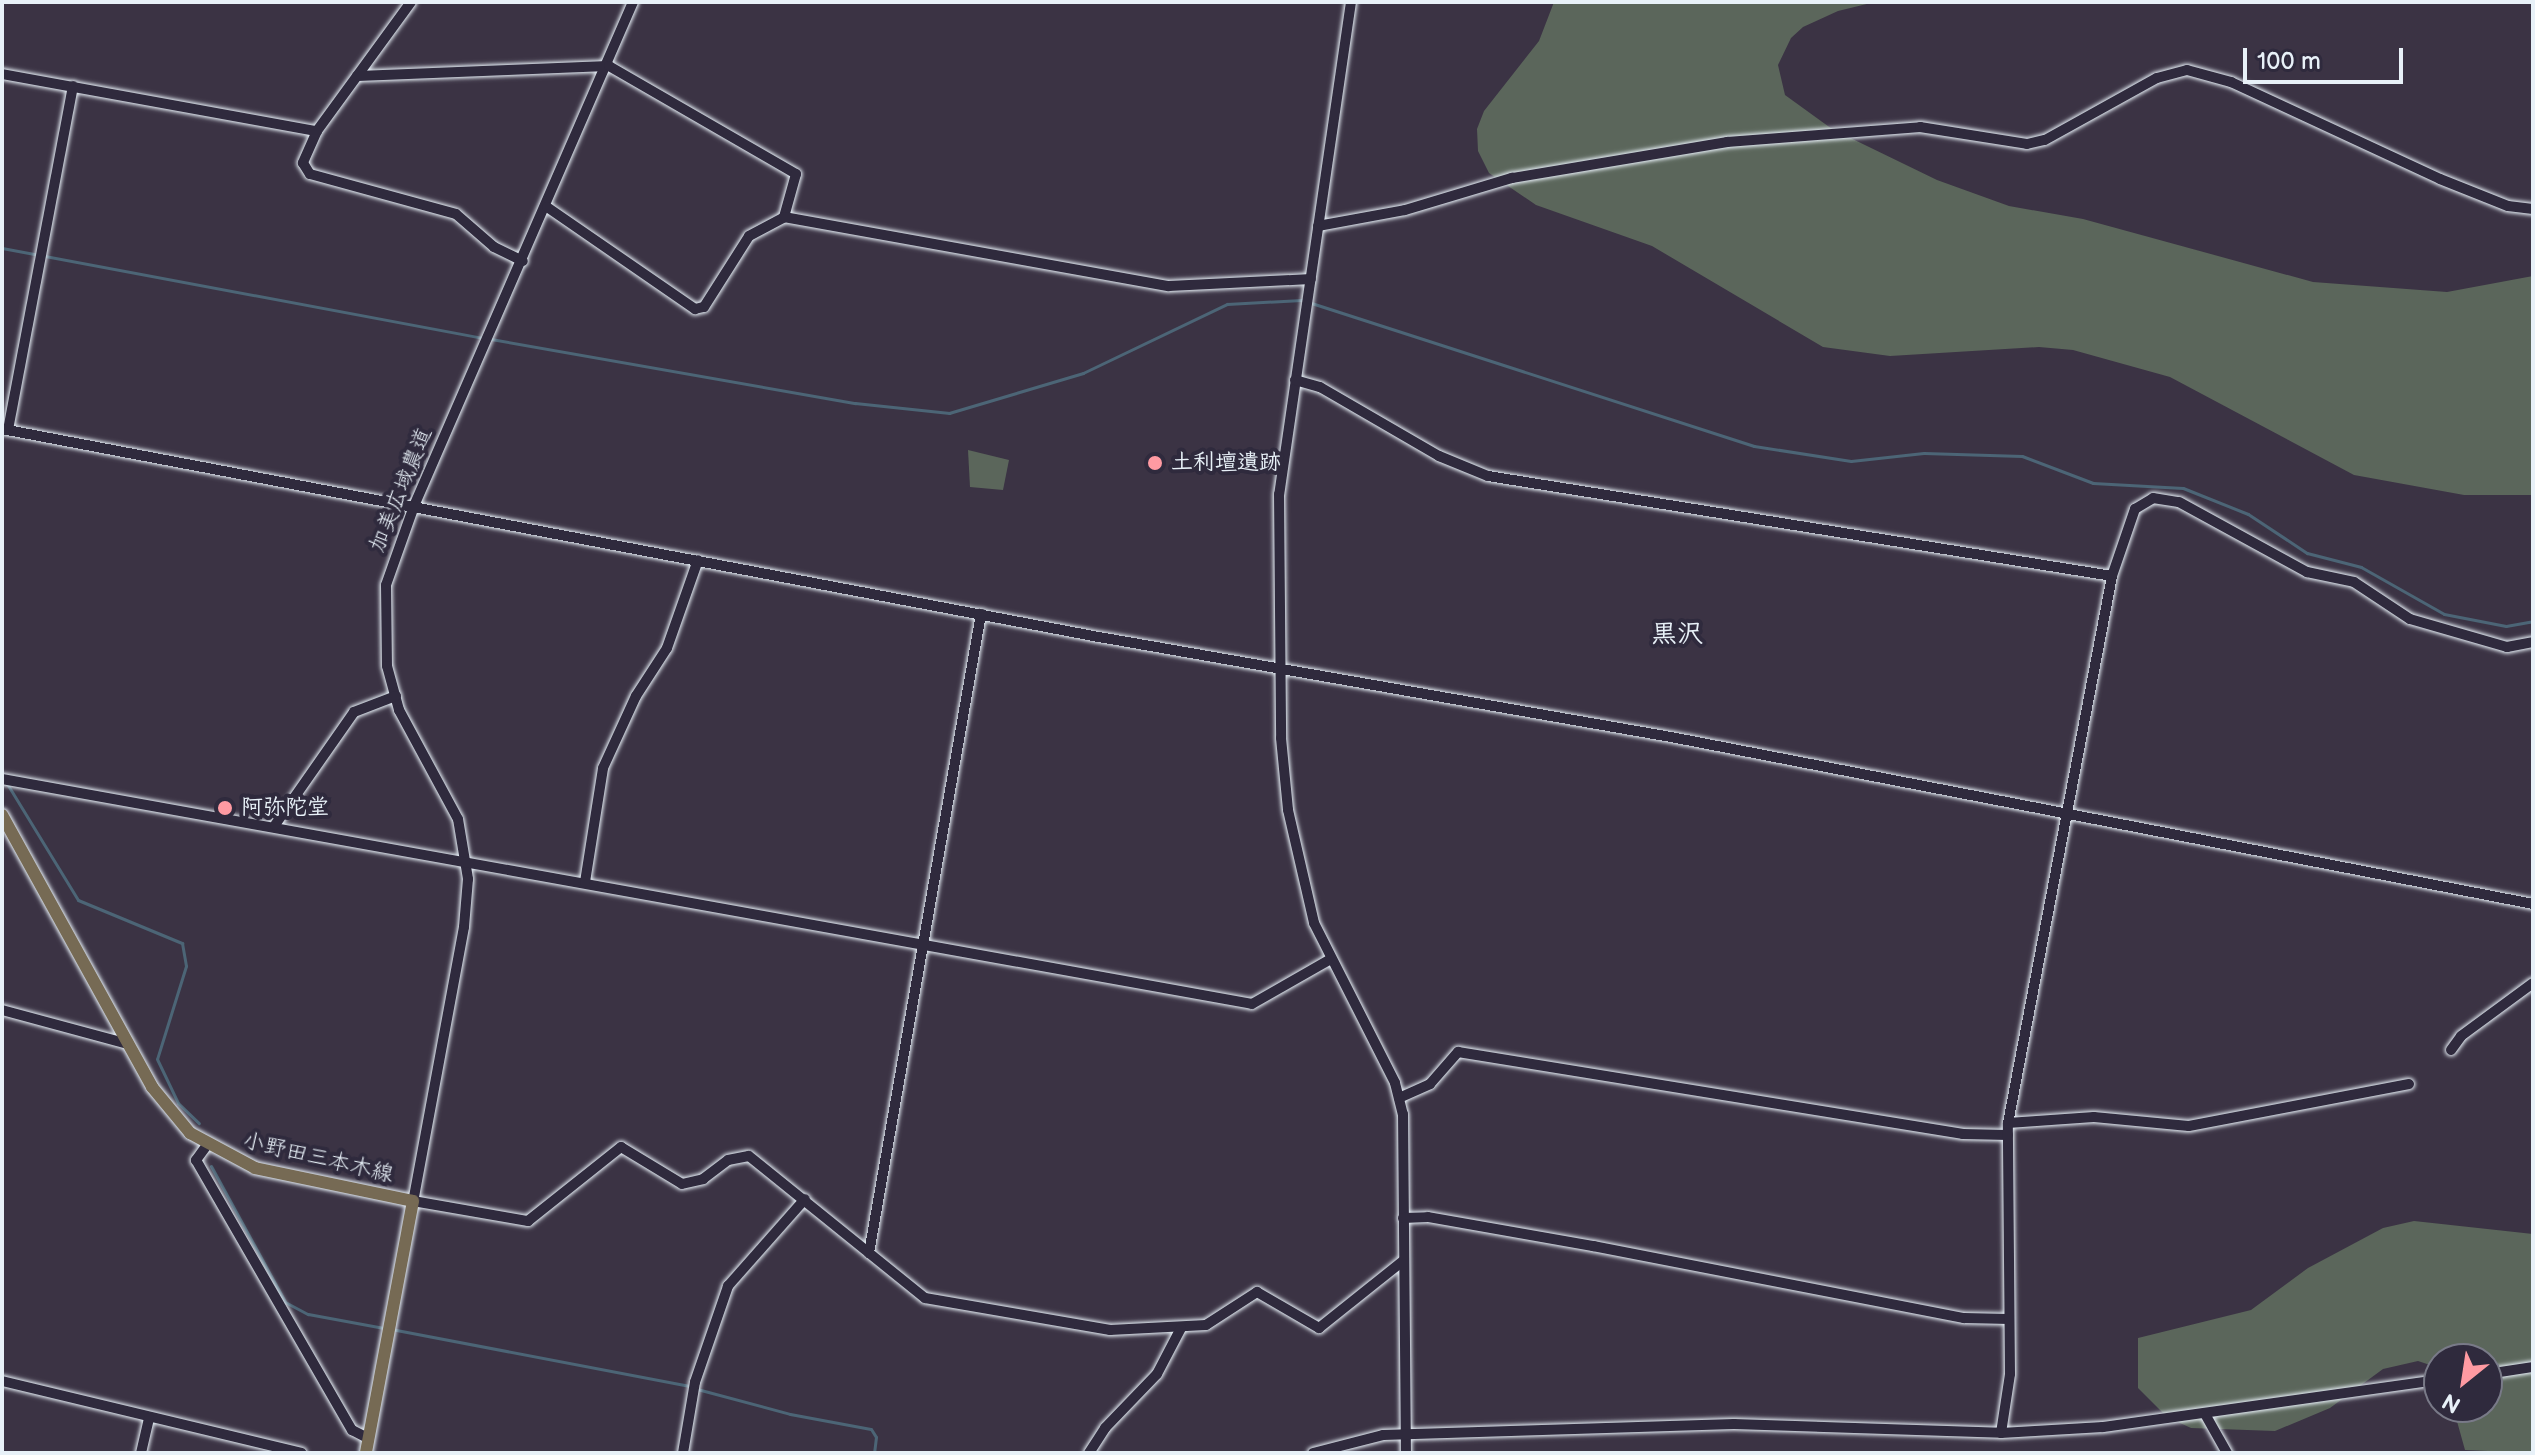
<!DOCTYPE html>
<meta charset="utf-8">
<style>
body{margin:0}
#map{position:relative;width:2535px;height:1455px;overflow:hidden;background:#3b3344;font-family:"Balsamiq Sans","Klee One",sans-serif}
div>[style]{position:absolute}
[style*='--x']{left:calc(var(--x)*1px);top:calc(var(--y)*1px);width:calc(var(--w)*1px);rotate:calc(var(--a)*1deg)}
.green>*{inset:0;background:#5b665b}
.stream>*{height:3px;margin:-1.5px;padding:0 1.5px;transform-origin:1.5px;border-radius:1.5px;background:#4c6576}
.roads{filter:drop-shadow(0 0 2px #e8f1f8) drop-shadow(0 0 2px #e8f1f8)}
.minor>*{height:10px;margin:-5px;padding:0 5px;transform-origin:5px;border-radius:5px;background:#2f2a3d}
.major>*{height:12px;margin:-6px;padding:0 6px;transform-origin:6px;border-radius:6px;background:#766a54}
.dots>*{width:22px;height:22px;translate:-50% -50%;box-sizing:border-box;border:4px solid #2f2a3d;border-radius:50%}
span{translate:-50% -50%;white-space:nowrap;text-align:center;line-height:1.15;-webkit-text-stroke:8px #2f2a3d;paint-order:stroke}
.poi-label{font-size:22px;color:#e8f1f8;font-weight:700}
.left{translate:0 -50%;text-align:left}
.street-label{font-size:22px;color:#e8f1f8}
.quarter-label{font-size:26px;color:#e8f1f8;font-weight:700}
.frame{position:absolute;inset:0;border:4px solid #e8f1f8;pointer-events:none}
.north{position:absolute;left:2423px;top:1343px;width:80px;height:80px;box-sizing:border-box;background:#2f2a3d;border:2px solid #797a88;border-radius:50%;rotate:210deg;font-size:22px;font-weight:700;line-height:32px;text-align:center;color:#e8f1f8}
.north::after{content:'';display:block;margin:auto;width:28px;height:36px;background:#ff9aa2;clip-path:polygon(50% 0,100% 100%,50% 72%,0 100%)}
.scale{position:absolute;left:2243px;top:48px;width:160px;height:36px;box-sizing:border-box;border:4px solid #e8f1f8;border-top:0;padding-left:10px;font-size:24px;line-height:28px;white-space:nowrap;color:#e8f1f8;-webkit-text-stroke:6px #2f2a3d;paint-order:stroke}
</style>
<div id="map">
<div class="green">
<div style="clip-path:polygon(1554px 2px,1875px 2px,1838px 11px,1803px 27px,1791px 38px,1778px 65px,1785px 95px,1832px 129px,1937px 180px,2009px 206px,2083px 219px,2313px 282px,2447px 292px,2533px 276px,2533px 495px,2464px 495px,2354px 475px,2170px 377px,2073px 350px,2039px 347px,1890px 356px,1823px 347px,1652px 246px,1536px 205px,1489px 173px,1478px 151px,1477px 129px,1484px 111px,1539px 41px)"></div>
<div style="clip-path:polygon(968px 450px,1009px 460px,1003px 490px,970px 487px)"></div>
<div style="clip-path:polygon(2414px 1221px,2533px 1234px,2533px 1453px,2465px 1450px,2453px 1407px,2487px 1407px,2487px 1359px,2439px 1359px,2439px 1368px,2418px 1361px,2383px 1369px,2330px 1408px,2275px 1431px,2191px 1428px,2167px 1417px,2138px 1388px,2138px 1338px,2251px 1310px,2308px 1268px,2383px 1228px)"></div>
</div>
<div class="stream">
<div style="--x:2;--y:248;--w:490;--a:10.6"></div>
<div style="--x:491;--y:339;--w:370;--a:10"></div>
<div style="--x:855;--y:403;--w:95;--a:6.1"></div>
<div style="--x:949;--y:413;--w:140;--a:-16.6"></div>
<div style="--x:1083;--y:373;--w:160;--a:-25.6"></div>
<div style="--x:1227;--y:304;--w:75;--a:-3.1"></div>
<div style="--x:1302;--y:300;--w:475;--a:17.9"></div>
<div style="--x:1754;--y:446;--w:98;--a:8.8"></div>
<div style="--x:1851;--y:461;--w:73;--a:-6.3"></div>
<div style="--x:1924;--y:453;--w:98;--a:1.8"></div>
<div style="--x:2022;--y:456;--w:76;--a:20.8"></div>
<div style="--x:2093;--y:483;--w:90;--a:3.2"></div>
<div style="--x:2183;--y:488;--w:70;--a:21.8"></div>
<div style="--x:2248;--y:514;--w:71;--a:33.5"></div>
<div style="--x:2307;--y:553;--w:56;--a:14.5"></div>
<div style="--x:2361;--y:567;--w:95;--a:29.5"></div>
<div style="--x:2444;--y:614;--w:63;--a:11"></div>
<div style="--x:2506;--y:626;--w:27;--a:-10"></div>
<div style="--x:6;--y:782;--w:138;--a:58.6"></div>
<div style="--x:78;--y:900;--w:113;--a:22.5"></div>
<div style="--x:182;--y:943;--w:23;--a:80"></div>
<div style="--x:186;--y:966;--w:97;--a:107.3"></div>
<div style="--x:157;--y:1059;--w:49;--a:64.5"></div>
<div style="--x:178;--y:1103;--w:29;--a:44"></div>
<div style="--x:211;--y:1166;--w:155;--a:61.4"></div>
<div style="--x:285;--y:1302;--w:26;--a:28"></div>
<div style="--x:308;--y:1314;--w:77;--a:10.4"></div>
<div style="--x:391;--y:1329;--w:304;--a:10.8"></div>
<div style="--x:697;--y:1389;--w:96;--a:15"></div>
<div style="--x:790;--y:1414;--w:82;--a:10.5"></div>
<div style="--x:871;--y:1429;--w:9;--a:58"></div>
<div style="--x:876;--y:1437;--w:16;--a:97"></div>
</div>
<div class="roads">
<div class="minor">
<div style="--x:411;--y:2;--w:160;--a:126.1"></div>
<div style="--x:317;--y:131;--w:35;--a:114"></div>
<div style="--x:303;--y:163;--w:13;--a:58"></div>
<div style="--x:310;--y:174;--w:151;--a:15.3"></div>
<div style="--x:456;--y:214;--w:50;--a:41"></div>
<div style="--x:494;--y:247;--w:32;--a:26"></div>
<div style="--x:633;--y:2;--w:550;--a:113.49"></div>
<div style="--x:414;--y:506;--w:84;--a:109.5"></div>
<div style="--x:386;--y:585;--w:81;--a:89.3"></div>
<div style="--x:387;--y:666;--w:46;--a:74.7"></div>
<div style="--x:399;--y:710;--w:124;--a:61.6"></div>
<div style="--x:458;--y:819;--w:61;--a:80.5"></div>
<div style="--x:468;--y:879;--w:48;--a:94.8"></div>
<div style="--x:464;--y:927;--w:279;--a:100.5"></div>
<div style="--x:413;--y:1201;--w:117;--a:9.9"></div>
<div style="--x:528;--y:1221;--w:119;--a:-38.5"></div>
<div style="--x:621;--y:1147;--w:71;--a:31.2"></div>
<div style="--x:682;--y:1184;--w:22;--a:-13"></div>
<div style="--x:703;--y:1179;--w:31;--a:-37"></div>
<div style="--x:728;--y:1160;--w:21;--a:-11"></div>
<div style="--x:749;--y:1156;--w:226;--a:38.9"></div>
<div style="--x:925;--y:1298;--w:188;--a:9.8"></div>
<div style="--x:1110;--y:1330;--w:96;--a:-3"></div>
<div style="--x:1206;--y:1325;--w:61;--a:-32.9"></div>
<div style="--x:1257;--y:1292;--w:72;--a:30.1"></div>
<div style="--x:1319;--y:1328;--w:107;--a:-38.6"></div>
<div style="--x:1351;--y:2;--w:497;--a:98.3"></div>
<div style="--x:1279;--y:494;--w:244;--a:89.5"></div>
<div style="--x:1281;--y:738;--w:72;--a:84.4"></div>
<div style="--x:1288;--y:810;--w:116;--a:77"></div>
<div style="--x:1314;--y:923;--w:179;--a:63.1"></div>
<div style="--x:1395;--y:1083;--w:32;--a:76"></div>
<div style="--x:1403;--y:1114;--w:339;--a:89.5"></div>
<div style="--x:2;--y:74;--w:320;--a:10.3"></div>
<div style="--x:357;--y:76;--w:252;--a:-2.3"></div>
<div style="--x:609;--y:66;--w:216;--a:30"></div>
<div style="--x:796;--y:174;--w:45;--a:105.6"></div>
<div style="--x:547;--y:207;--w:180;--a:34.6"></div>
<div style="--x:695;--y:309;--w:9;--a:-13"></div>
<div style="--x:704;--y:307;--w:84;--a:-57.6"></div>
<div style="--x:749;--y:236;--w:40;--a:-28"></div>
<div style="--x:784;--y:217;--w:391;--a:10.2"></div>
<div style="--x:1169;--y:286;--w:142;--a:-2.8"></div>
<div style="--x:1318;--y:226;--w:88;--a:-10.4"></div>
<div style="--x:1405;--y:210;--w:112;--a:-16.7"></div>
<div style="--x:1512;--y:178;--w:218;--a:-9.5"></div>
<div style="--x:1727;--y:142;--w:194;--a:-4.4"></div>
<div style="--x:1920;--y:127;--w:108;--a:9"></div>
<div style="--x:2027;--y:144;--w:18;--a:-13"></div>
<div style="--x:2045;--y:140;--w:128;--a:-29"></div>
<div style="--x:2157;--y:78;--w:31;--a:-15"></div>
<div style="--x:2187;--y:70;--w:46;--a:15.3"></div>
<div style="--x:2231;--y:82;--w:230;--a:24.9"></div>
<div style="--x:2440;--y:179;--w:73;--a:21.7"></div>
<div style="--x:2508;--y:206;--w:25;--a:7"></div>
<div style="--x:1295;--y:380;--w:26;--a:16"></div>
<div style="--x:1320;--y:387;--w:138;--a:30.1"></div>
<div style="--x:1439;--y:456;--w:53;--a:22.2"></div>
<div style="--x:1488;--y:476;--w:632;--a:9.1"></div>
<div style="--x:2;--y:429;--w:1117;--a:10.74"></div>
<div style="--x:1099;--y:637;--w:581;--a:9.92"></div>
<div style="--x:1671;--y:737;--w:878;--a:10.96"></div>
<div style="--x:8;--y:430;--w:350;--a:-79.3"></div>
<div style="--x:2;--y:779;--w:1270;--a:10.2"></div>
<div style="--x:1252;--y:1004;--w:89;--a:-29.7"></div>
<div style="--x:275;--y:825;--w:138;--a:-55"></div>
<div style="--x:354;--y:712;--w:45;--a:-20.9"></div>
<div style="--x:585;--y:882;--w:115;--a:-81"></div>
<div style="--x:603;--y:768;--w:79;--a:-65.4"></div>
<div style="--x:636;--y:696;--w:57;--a:-57.1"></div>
<div style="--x:667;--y:648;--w:93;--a:-70.6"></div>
<div style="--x:2;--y:1010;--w:131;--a:15.1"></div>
<div style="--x:2451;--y:1050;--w:17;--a:-54"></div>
<div style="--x:2461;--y:1036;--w:89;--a:-36.4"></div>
<div style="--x:1399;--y:1098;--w:34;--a:-24"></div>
<div style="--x:1430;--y:1084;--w:43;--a:-48.8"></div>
<div style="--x:1458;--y:1052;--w:512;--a:9.22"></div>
<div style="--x:1963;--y:1134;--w:45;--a:1.3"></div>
<div style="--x:2008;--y:1123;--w:86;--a:-4"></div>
<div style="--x:2094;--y:1117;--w:95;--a:5.4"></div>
<div style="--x:2189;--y:1126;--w:224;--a:-10.8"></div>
<div style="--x:207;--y:1145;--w:19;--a:126"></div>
<div style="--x:196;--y:1160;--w:312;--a:60"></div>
<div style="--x:352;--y:1430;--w:18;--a:27"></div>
<div style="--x:1403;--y:1218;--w:25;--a:-2"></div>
<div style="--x:1428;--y:1217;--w:168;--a:10"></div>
<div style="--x:1593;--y:1246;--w:378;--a:11"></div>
<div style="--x:1964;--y:1318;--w:45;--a:1.3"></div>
<div style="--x:869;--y:1253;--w:649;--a:-80.06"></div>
<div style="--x:2487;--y:1374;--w:47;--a:-8.7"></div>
<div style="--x:2;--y:1381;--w:308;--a:13.5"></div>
<div style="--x:2205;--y:1414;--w:45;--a:60.6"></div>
<div style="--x:2001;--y:1433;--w:60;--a:-81.3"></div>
<div style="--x:2010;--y:1374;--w:251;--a:-90.5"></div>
<div style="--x:2008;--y:1123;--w:557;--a:-79.23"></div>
<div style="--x:2112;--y:576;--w:71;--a:-71.1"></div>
<div style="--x:2135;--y:509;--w:21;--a:-31"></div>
<div style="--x:2153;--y:498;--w:26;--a:9"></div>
<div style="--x:2179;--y:502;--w:146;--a:28.7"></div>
<div style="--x:2307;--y:572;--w:48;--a:12"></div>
<div style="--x:2354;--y:582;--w:67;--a:33.5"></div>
<div style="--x:2410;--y:619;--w:101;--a:16.1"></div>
<div style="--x:2507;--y:647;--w:26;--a:-11"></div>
<div style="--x:141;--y:1453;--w:36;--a:-77"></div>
<div style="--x:683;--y:1453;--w:72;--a:-80.4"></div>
<div style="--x:695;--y:1382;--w:102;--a:-71"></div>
<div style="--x:728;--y:1286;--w:116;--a:-48.5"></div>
<div style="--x:1089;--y:1453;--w:30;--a:-57"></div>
<div style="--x:1105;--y:1428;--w:75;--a:-46.1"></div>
<div style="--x:1157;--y:1374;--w:52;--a:-62.4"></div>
<div style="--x:1313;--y:1453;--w:72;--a:-14.4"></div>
<div style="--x:1383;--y:1435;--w:351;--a:-1.8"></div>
<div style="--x:1734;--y:1424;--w:267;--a:1.9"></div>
<div style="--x:2001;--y:1433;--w:102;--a:-3.4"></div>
<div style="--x:2103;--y:1427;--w:339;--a:-8"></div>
</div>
<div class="major">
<div style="--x:2;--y:815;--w:311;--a:61.1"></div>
<div style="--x:152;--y:1087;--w:60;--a:50.4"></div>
<div style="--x:190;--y:1133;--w:74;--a:28.3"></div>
<div style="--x:255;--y:1168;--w:161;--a:11.8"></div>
<div style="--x:413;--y:1201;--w:256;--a:100.6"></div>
</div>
</div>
<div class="dots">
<div style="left:1155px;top:463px;background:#ff9aa2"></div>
<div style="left:225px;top:808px;background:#ff9aa2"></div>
</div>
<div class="poi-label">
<span class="left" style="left:1171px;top:463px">土利壇遺跡</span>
<span class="left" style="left:241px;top:808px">阿弥陀堂</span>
</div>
<div class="street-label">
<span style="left:401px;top:490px;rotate:-68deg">加美広域農道</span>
<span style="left:318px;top:1158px;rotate:13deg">小野田三本木線</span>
</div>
<div class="quarter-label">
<span style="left:1677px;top:635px">黒沢</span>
</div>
<div class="frame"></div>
<div class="north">N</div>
<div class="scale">100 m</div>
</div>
